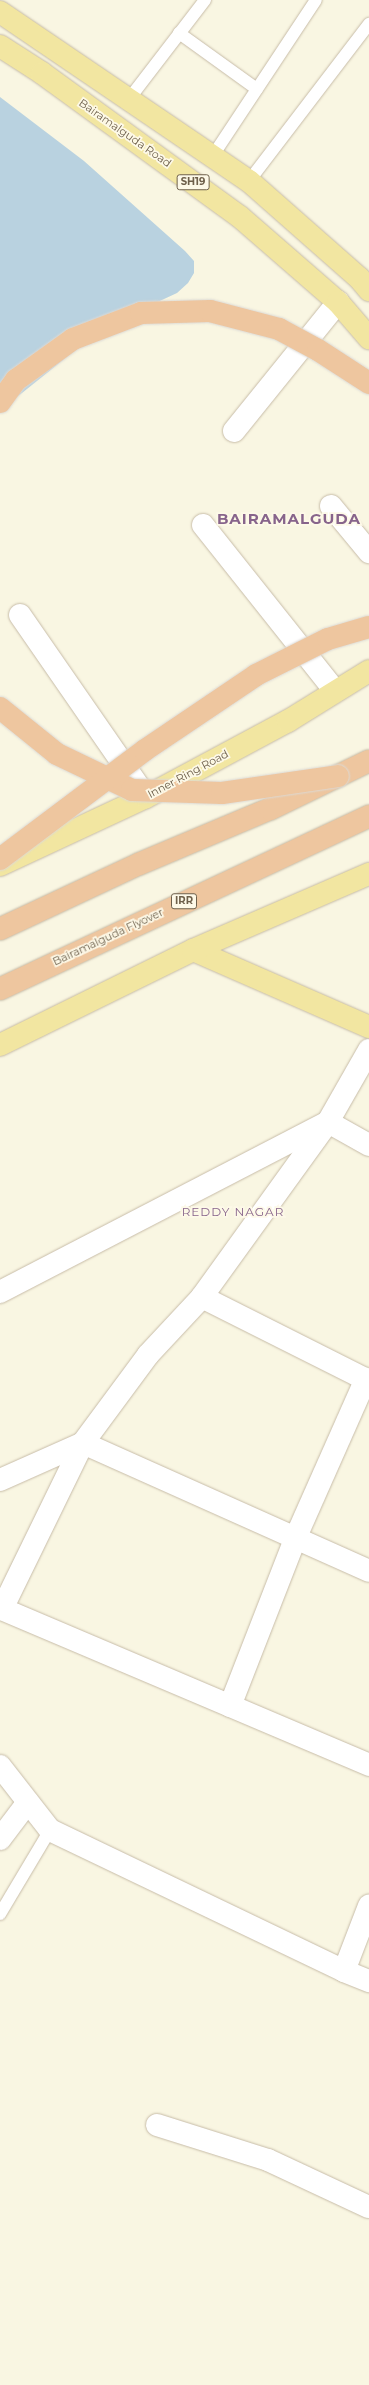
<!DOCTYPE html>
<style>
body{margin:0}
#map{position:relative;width:369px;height:2385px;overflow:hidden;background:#f9f6e2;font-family:Montserrat,sans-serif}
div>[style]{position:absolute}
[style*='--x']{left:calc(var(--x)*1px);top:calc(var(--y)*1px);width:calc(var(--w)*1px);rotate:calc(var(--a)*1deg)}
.water>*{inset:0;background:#b9d2e0}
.roads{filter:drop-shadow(0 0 1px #c7bca8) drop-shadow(0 0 1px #c7bca8)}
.lane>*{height:12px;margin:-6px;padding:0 6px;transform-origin:6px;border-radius:6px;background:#fff}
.street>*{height:22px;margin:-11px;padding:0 11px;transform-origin:11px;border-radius:11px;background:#fff}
.primary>*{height:22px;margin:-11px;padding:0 11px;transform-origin:11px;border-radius:11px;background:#f2e6a1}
.highway>*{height:22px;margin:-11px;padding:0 11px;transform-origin:11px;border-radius:11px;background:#eec69f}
.bridges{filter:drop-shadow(0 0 1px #dcd9d4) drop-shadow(0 0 1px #dcd9d4)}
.highway-bridge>*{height:22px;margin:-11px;padding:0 11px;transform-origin:11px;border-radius:11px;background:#eec69f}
span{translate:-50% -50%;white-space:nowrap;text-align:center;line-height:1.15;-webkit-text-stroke:3.5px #fdf9e8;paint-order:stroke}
.shield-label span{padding:1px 3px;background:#fdf9e8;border:1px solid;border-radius:3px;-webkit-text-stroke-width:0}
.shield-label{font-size:10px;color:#6e604b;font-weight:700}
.street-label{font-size:11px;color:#6e604b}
.neighbourhood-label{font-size:12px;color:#87648b;letter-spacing:1px}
.district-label{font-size:15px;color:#87648b;font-weight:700;letter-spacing:1px}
</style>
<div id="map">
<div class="water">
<div style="clip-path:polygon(0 97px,84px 161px,185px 251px,194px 261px,194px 273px,188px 283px,177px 293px,121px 319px,73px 352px,12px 401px,0 407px)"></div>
</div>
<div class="roads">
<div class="lane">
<div style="--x:179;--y:33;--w:96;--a:35.7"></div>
<div style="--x:129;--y:99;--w:125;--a:-52.5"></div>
<div style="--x:212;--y:157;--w:188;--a:-56.5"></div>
<div style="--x:249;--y:181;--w:198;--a:-52.6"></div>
<div style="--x:0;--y:1914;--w:98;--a:-59.2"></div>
</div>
<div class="street">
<div style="--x:234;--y:431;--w:166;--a:-51.1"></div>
<div style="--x:331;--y:506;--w:60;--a:50.4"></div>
<div style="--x:203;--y:525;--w:212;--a:51.5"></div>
<div style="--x:20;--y:615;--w:221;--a:55.3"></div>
<div style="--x:369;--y:1050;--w:83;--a:119.7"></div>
<div style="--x:328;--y:1122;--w:216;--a:125.8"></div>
<div style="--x:202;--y:1297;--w:79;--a:133"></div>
<div style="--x:148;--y:1355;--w:109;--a:126.5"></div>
<div style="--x:83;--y:1443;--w:185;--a:116"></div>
<div style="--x:2;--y:1609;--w:399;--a:23"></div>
<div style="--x:328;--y:1122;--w:47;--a:29.3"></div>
<div style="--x:0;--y:1292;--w:365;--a:-27.4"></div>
<div style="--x:202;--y:1297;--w:187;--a:26.7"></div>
<div style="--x:0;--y:1480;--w:91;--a:-24"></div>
<div style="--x:83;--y:1443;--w:313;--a:24.1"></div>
<div style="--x:230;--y:1706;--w:179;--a:-68.7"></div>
<div style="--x:295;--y:1539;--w:175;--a:-66.1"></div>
<div style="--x:0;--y:1766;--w:81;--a:52"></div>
<div style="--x:50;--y:1830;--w:326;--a:25.6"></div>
<div style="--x:344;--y:1971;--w:70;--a:-69"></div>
<div style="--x:0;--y:1839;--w:46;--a:-52.9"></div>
<div style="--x:344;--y:1971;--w:27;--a:22"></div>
<div style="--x:157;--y:2125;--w:116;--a:17.5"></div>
<div style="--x:268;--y:2160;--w:111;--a:25"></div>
</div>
<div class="primary">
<div style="--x:0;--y:12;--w:301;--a:34.2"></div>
<div style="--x:249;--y:181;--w:147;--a:41.4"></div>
<div style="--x:359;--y:278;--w:16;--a:50"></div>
<div style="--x:0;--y:46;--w:50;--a:32.7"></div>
<div style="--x:42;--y:73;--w:243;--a:36"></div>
<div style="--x:239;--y:216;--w:131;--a:41"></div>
<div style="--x:338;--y:302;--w:48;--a:49.3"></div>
<div style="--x:0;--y:865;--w:161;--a:-25"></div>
<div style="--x:146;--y:797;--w:161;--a:-28.2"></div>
<div style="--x:288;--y:721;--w:95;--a:-31.7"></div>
<div style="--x:193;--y:950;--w:192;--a:23.6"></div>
<div style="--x:0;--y:1045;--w:215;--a:-26.2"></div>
<div style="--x:193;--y:950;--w:192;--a:-23.4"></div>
</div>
<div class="highway">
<div style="--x:0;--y:929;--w:153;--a:-25.1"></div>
<div style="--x:139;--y:864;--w:142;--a:-22.8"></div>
<div style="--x:270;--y:809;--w:110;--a:-25.9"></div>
<div style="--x:0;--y:989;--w:408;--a:-25.1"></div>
</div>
</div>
<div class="bridges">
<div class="highway-bridge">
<div style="--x:0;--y:402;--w:27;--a:-54"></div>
<div style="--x:16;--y:380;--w:70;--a:-35.7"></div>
<div style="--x:73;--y:339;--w:73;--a:-20.9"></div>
<div style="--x:141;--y:313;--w:69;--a:-1.7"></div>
<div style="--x:210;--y:311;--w:71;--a:14.6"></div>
<div style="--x:279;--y:329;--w:44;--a:28.3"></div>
<div style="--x:318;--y:350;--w:61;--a:32.9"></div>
<div style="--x:0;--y:708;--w:73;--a:38.9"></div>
<div style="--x:57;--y:754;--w:83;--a:25.6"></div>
<div style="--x:132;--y:790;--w:90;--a:1.9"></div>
<div style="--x:222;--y:793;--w:117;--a:-8.3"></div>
<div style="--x:0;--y:859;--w:181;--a:-36.9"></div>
<div style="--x:145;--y:750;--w:134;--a:-34"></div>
<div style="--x:256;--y:675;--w:80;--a:-26.6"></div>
<div style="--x:328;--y:639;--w:43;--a:-16.3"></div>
</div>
</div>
<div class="shield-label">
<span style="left:193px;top:182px">SH19</span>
<span style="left:184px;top:901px">IRR</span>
</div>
<div class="street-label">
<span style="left:125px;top:133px;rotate:35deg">Bairamalguda Road</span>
<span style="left:188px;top:774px;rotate:-28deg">Inner Ring Road</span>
<span style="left:108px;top:937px;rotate:-25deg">Bairamalguda Flyover</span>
</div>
<div class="neighbourhood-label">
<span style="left:233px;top:1212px">REDDY NAGAR</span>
</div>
<div class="district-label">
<span style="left:289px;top:519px">BAIRAMALGUDA</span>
</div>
</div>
